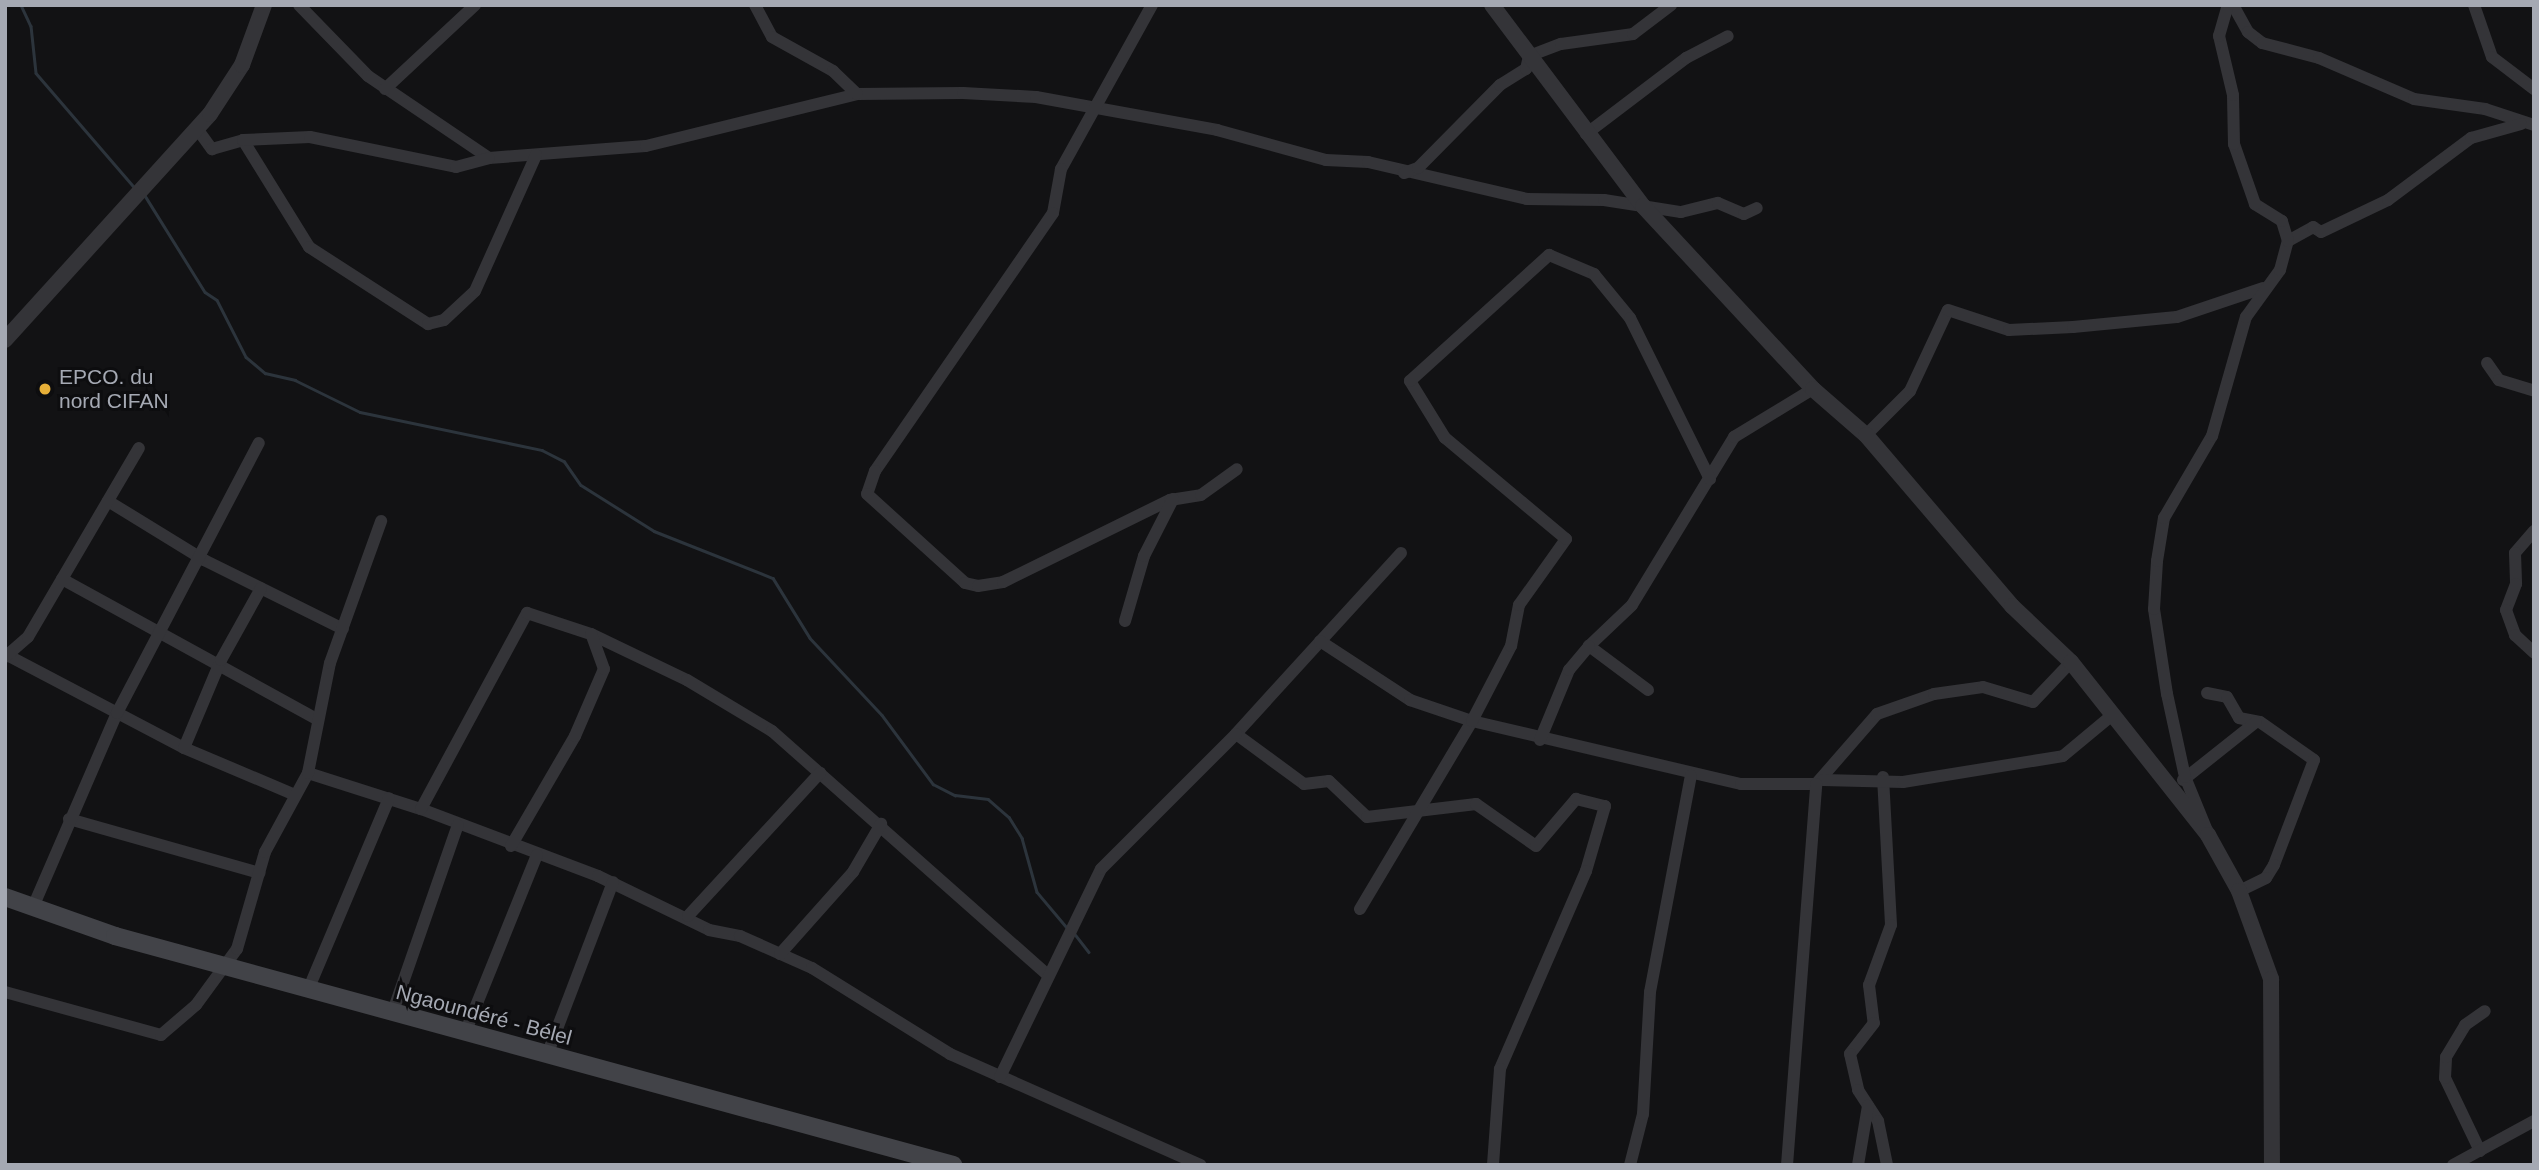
<!DOCTYPE html>
<meta charset="utf-8">
<style>
body{margin:0}
#map{position:relative;width:2539px;height:1170px;overflow:hidden;background:#121214;font-family:Helvetica,sans-serif}
div>[style]{position:absolute}
[style*='--x']{left:calc(var(--x)*1px);top:calc(var(--y)*1px);width:calc(var(--w)*1px);rotate:calc(var(--a)*1deg)}
.stream>*{height:2.5px;margin:-1.25px;padding:0 1.25px;transform-origin:1.25px;border-radius:1.25px;background:#2c343c}
.minor>*{height:12px;margin:-6px;padding:0 6px;transform-origin:6px;border-radius:6px;background:#343438}
.tertiary>*{height:16px;margin:-8px;padding:0 8px;transform-origin:8px;border-radius:8px;background:#343438}
.secondary>*{height:18px;margin:-9px;padding:0 9px;transform-origin:9px;border-radius:9px;background:#424348}
.dots>*{width:19px;height:19px;translate:-50% -50%;box-sizing:border-box;border:4px solid #0d0d0f;border-radius:50%}
span{translate:-50% -50%;white-space:nowrap;text-align:center;line-height:1.15;-webkit-text-stroke:6px #0d0d0f;paint-order:stroke}
.poi-label{font-size:21px;color:#a5a9b3}
.left{translate:0 -50%;text-align:left}
.street-label{font-size:21px;color:#a5a9b3}
.frame{position:absolute;inset:0;border:7px solid #a5a9b3;pointer-events:none}
</style>
<div id="map">
<div class="stream">
<div style="--x:21;--y:5;--w:23;--a:65"></div>
<div style="--x:31;--y:26;--w:47;--a:83.9"></div>
<div style="--x:36;--y:73;--w:152;--a:49.3"></div>
<div style="--x:144;--y:194;--w:115;--a:58.1"></div>
<div style="--x:205;--y:292;--w:14;--a:34"></div>
<div style="--x:217;--y:300;--w:64;--a:63"></div>
<div style="--x:246;--y:357;--w:25;--a:40"></div>
<div style="--x:265;--y:373;--w:31;--a:13"></div>
<div style="--x:295;--y:380;--w:72;--a:26.2"></div>
<div style="--x:360;--y:412;--w:186;--a:11.8"></div>
<div style="--x:542;--y:450;--w:25;--a:27"></div>
<div style="--x:564;--y:461;--w:29;--a:55"></div>
<div style="--x:581;--y:485;--w:86;--a:32.2"></div>
<div style="--x:654;--y:531;--w:128;--a:21.6"></div>
<div style="--x:773;--y:578;--w:70;--a:58.3"></div>
<div style="--x:810;--y:638;--w:105;--a:46.9"></div>
<div style="--x:882;--y:715;--w:86;--a:53.5"></div>
<div style="--x:933;--y:784;--w:25;--a:27"></div>
<div style="--x:955;--y:795;--w:33;--a:7"></div>
<div style="--x:988;--y:799;--w:28;--a:41"></div>
<div style="--x:1009;--y:817;--w:25;--a:58"></div>
<div style="--x:1022;--y:838;--w:56;--a:74.5"></div>
<div style="--x:1037;--y:892;--w:48;--a:50"></div>
<div style="--x:1074;--y:933;--w:24;--a:52"></div>
</div>
<div class="minor">
<div style="--x:299;--y:5;--w:99;--a:45.8"></div>
<div style="--x:368;--y:76;--w:146;--a:34.1"></div>
<div style="--x:489;--y:158;--w:157;--a:-4.4"></div>
<div style="--x:646;--y:146;--w:217;--a:-13.8"></div>
<div style="--x:857;--y:94;--w:106;--a:-0.5"></div>
<div style="--x:963;--y:93;--w:73;--a:3.1"></div>
<div style="--x:1036;--y:97;--w:184;--a:10.3"></div>
<div style="--x:1217;--y:130;--w:113;--a:15.4"></div>
<div style="--x:1326;--y:160;--w:42;--a:2.7"></div>
<div style="--x:1368;--y:162;--w:163;--a:13.1"></div>
<div style="--x:1527;--y:199;--w:77;--a:0.7"></div>
<div style="--x:1604;--y:200;--w:78;--a:8.9"></div>
<div style="--x:1681;--y:212;--w:38;--a:-14"></div>
<div style="--x:1718;--y:203;--w:28;--a:23"></div>
<div style="--x:1744;--y:214;--w:14;--a:-25"></div>
<div style="--x:755;--y:5;--w:36;--a:62"></div>
<div style="--x:772;--y:37;--w:70;--a:29.1"></div>
<div style="--x:833;--y:71;--w:33;--a:44"></div>
<div style="--x:1152;--y:5;--w:188;--a:119"></div>
<div style="--x:1061;--y:169;--w:45;--a:100.3"></div>
<div style="--x:1053;--y:213;--w:313;--a:124.6"></div>
<div style="--x:875;--y:471;--w:24;--a:109"></div>
<div style="--x:867;--y:494;--w:132;--a:42.2"></div>
<div style="--x:965;--y:583;--w:13;--a:13"></div>
<div style="--x:978;--y:586;--w:25;--a:-9"></div>
<div style="--x:1003;--y:582;--w:186;--a:-26.2"></div>
<div style="--x:1170;--y:500;--w:31;--a:-9"></div>
<div style="--x:1201;--y:495;--w:44;--a:-35.8"></div>
<div style="--x:2233;--y:5;--w:31;--a:61"></div>
<div style="--x:2248;--y:32;--w:18;--a:38"></div>
<div style="--x:2262;--y:43;--w:59;--a:14.7"></div>
<div style="--x:2319;--y:58;--w:103;--a:23.3"></div>
<div style="--x:2414;--y:99;--w:72;--a:8"></div>
<div style="--x:2485;--y:109;--w:52;--a:18.1"></div>
<div style="--x:2474;--y:5;--w:55;--a:70.9"></div>
<div style="--x:2492;--y:57;--w:53;--a:37.3"></div>
<div style="--x:385;--y:89;--w:123;--a:-43"></div>
<div style="--x:198;--y:130;--w:24;--a:54"></div>
<div style="--x:212;--y:149;--w:32;--a:-16"></div>
<div style="--x:243;--y:140;--w:126;--a:58.3"></div>
<div style="--x:309;--y:247;--w:142;--a:32.9"></div>
<div style="--x:428;--y:324;--w:16;--a:-14"></div>
<div style="--x:444;--y:320;--w:42;--a:-43.1"></div>
<div style="--x:475;--y:291;--w:149;--a:-65.8"></div>
<div style="--x:1586;--y:134;--w:126;--a:-37.2"></div>
<div style="--x:1686;--y:58;--w:47;--a:-27.6"></div>
<div style="--x:243;--y:140;--w:67;--a:-2.6"></div>
<div style="--x:310;--y:137;--w:149;--a:11.6"></div>
<div style="--x:456;--y:167;--w:34;--a:-15"></div>
<div style="--x:1404;--y:173;--w:15;--a:-20"></div>
<div style="--x:1418;--y:168;--w:117;--a:-45.3"></div>
<div style="--x:1500;--y:85;--w:31;--a:-32"></div>
<div style="--x:1526;--y:69;--w:13;--a:-77"></div>
<div style="--x:1529;--y:56;--w:34;--a:-21"></div>
<div style="--x:1561;--y:44;--w:73;--a:-7.9"></div>
<div style="--x:1633;--y:34;--w:48;--a:-37.3"></div>
<div style="--x:2288;--y:241;--w:29;--a:-29"></div>
<div style="--x:2313;--y:227;--w:9;--a:32"></div>
<div style="--x:2321;--y:232;--w:74;--a:-25.5"></div>
<div style="--x:2388;--y:200;--w:104;--a:-36.8"></div>
<div style="--x:2471;--y:138;--w:52;--a:-15.6"></div>
<div style="--x:2487;--y:363;--w:21;--a:55"></div>
<div style="--x:2499;--y:380;--w:37;--a:17"></div>
<div style="--x:1866;--y:435;--w:62;--a:-45"></div>
<div style="--x:1910;--y:391;--w:89;--a:-64.9"></div>
<div style="--x:1948;--y:310;--w:64;--a:18.2"></div>
<div style="--x:2009;--y:330;--w:64;--a:-2.7"></div>
<div style="--x:2073;--y:327;--w:104;--a:-5.5"></div>
<div style="--x:2177;--y:317;--w:91;--a:-18.6"></div>
<div style="--x:108;--y:501;--w:113;--a:31.6"></div>
<div style="--x:204;--y:560;--w:155;--a:26.4"></div>
<div style="--x:2534;--y:531;--w:29;--a:131"></div>
<div style="--x:2515;--y:553;--w:31;--a:88"></div>
<div style="--x:2516;--y:584;--w:28;--a:111"></div>
<div style="--x:2506;--y:610;--w:27;--a:70"></div>
<div style="--x:2515;--y:635;--w:26;--a:43"></div>
<div style="--x:1401;--y:553;--w:245;--a:132.4"></div>
<div style="--x:1236;--y:734;--w:84;--a:36.3"></div>
<div style="--x:1304;--y:784;--w:25;--a:-7"></div>
<div style="--x:1329;--y:781;--w:52;--a:43.5"></div>
<div style="--x:1367;--y:817;--w:110;--a:-6.8"></div>
<div style="--x:1476;--y:804;--w:73;--a:35"></div>
<div style="--x:1536;--y:846;--w:62;--a:-49.6"></div>
<div style="--x:1576;--y:799;--w:30;--a:14"></div>
<div style="--x:1605;--y:806;--w:68;--a:106.3"></div>
<div style="--x:1586;--y:871;--w:216;--a:113.5"></div>
<div style="--x:1500;--y:1069;--w:96;--a:94.2"></div>
<div style="--x:62;--y:579;--w:291;--a:28.8"></div>
<div style="--x:1125;--y:621;--w:68;--a:-73.7"></div>
<div style="--x:1144;--y:556;--w:64;--a:-63"></div>
<div style="--x:1320;--y:641;--w:108;--a:33.2"></div>
<div style="--x:1410;--y:700;--w:65;--a:18.7"></div>
<div style="--x:1472;--y:721;--w:276;--a:13.2"></div>
<div style="--x:1741;--y:784;--w:75;--a:0"></div>
<div style="--x:1816;--y:784;--w:93;--a:-48.9"></div>
<div style="--x:1877;--y:714;--w:60;--a:-19.3"></div>
<div style="--x:1934;--y:694;--w:49;--a:-8.1"></div>
<div style="--x:1983;--y:687;--w:52;--a:16.7"></div>
<div style="--x:2033;--y:702;--w:55;--a:-46.5"></div>
<div style="--x:7;--y:655;--w:200;--a:27.7"></div>
<div style="--x:184;--y:748;--w:118;--a:22.9"></div>
<div style="--x:5;--y:657;--w:30;--a:-41"></div>
<div style="--x:28;--y:637;--w:219;--a:-59.6"></div>
<div style="--x:1648;--y:690;--w:74;--a:-143.3"></div>
<div style="--x:1589;--y:646;--w:59;--a:-43.6"></div>
<div style="--x:1632;--y:605;--w:197;--a:-58.7"></div>
<div style="--x:1734;--y:437;--w:92;--a:-31.3"></div>
<div style="--x:2207;--y:693;--w:20;--a:11"></div>
<div style="--x:2227;--y:697;--w:24;--a:60"></div>
<div style="--x:2239;--y:718;--w:21;--a:11"></div>
<div style="--x:2260;--y:722;--w:66;--a:35.1"></div>
<div style="--x:2314;--y:760;--w:112;--a:110.9"></div>
<div style="--x:2274;--y:865;--w:15;--a:122"></div>
<div style="--x:2266;--y:878;--w:30;--a:154"></div>
<div style="--x:1540;--y:740;--w:76;--a:-67.5"></div>
<div style="--x:1569;--y:670;--w:31;--a:-50"></div>
<div style="--x:184;--y:748;--w:95;--a:-67.2"></div>
<div style="--x:221;--y:660;--w:82;--a:-60.9"></div>
<div style="--x:308;--y:773;--w:119;--a:17.7"></div>
<div style="--x:421;--y:809;--w:189;--a:20.7"></div>
<div style="--x:598;--y:876;--w:123;--a:25.9"></div>
<div style="--x:709;--y:930;--w:32;--a:11"></div>
<div style="--x:740;--y:936;--w:79;--a:24"></div>
<div style="--x:812;--y:968;--w:163;--a:31.9"></div>
<div style="--x:950;--y:1054;--w:274;--a:23.9"></div>
<div style="--x:1883;--y:777;--w:148;--a:86.9"></div>
<div style="--x:1891;--y:925;--w:64;--a:110.1"></div>
<div style="--x:1869;--y:985;--w:38;--a:83"></div>
<div style="--x:1874;--y:1023;--w:39;--a:128"></div>
<div style="--x:1850;--y:1054;--w:37;--a:77"></div>
<div style="--x:1858;--y:1090;--w:37;--a:57"></div>
<div style="--x:1878;--y:1121;--w:45;--a:78.4"></div>
<div style="--x:1823;--y:780;--w:80;--a:1.4"></div>
<div style="--x:1903;--y:782;--w:162;--a:-9.2"></div>
<div style="--x:2063;--y:756;--w:62;--a:-39.8"></div>
<div style="--x:2183;--y:780;--w:93;--a:-38.5"></div>
<div style="--x:421;--y:809;--w:223;--a:-61.6"></div>
<div style="--x:527;--y:613;--w:67;--a:18.2"></div>
<div style="--x:591;--y:634;--w:106;--a:25.6"></div>
<div style="--x:687;--y:680;--w:99;--a:31"></div>
<div style="--x:772;--y:731;--w:367;--a:41.5"></div>
<div style="--x:69;--y:819;--w:198;--a:15.8"></div>
<div style="--x:2208;--y:833;--w:61;--a:-112.3"></div>
<div style="--x:2185;--y:777;--w:85;--a:-102.2"></div>
<div style="--x:2167;--y:694;--w:86;--a:-98.7"></div>
<div style="--x:2154;--y:609;--w:48;--a:-86.4"></div>
<div style="--x:2157;--y:561;--w:44;--a:-80.8"></div>
<div style="--x:2164;--y:518;--w:95;--a:-59.7"></div>
<div style="--x:2212;--y:436;--w:124;--a:-74.1"></div>
<div style="--x:2246;--y:317;--w:58;--a:-54.1"></div>
<div style="--x:2280;--y:270;--w:30;--a:-75"></div>
<div style="--x:2288;--y:241;--w:21;--a:-107"></div>
<div style="--x:2282;--y:221;--w:32;--a:-148"></div>
<div style="--x:2255;--y:204;--w:64;--a:-109.3"></div>
<div style="--x:2234;--y:144;--w:49;--a:-91.2"></div>
<div style="--x:2233;--y:95;--w:61;--a:-103.3"></div>
<div style="--x:2219;--y:36;--w:32;--a:-74"></div>
<div style="--x:511;--y:846;--w:127;--a:-59.8"></div>
<div style="--x:575;--y:736;--w:73;--a:-66.6"></div>
<div style="--x:604;--y:669;--w:37;--a:-110"></div>
<div style="--x:33;--y:907;--w:211;--a:-66.6"></div>
<div style="--x:117;--y:713;--w:305;--a:-62.3"></div>
<div style="--x:1360;--y:909;--w:219;--a:-59.2"></div>
<div style="--x:1472;--y:721;--w:85;--a:-62.5"></div>
<div style="--x:1511;--y:646;--w:42;--a:-79"></div>
<div style="--x:1519;--y:605;--w:81;--a:-54.5"></div>
<div style="--x:1566;--y:539;--w:158;--a:-140.1"></div>
<div style="--x:1445;--y:438;--w:67;--a:-121.6"></div>
<div style="--x:1410;--y:381;--w:188;--a:-42.2"></div>
<div style="--x:1549;--y:255;--w:49;--a:22.9"></div>
<div style="--x:1594;--y:274;--w:57;--a:50.7"></div>
<div style="--x:1630;--y:318;--w:180;--a:63.6"></div>
<div style="--x:688;--y:916;--w:195;--a:-47.3"></div>
<div style="--x:780;--y:954;--w:110;--a:-48.3"></div>
<div style="--x:853;--y:872;--w:56;--a:-59.7"></div>
<div style="--x:308;--y:990;--w:208;--a:-67.1"></div>
<div style="--x:5;--y:992;--w:162;--a:15.4"></div>
<div style="--x:161;--y:1035;--w:46;--a:-40.6"></div>
<div style="--x:196;--y:1005;--w:69;--a:-53.8"></div>
<div style="--x:237;--y:949;--w:101;--a:-73.9"></div>
<div style="--x:265;--y:852;--w:90;--a:-61.4"></div>
<div style="--x:308;--y:773;--w:112;--a:-78.7"></div>
<div style="--x:330;--y:663;--w:151;--a:-70.2"></div>
<div style="--x:392;--y:1014;--w:200;--a:-70.8"></div>
<div style="--x:465;--y:1033;--w:192;--a:-68"></div>
<div style="--x:547;--y:1055;--w:185;--a:-69.1"></div>
<div style="--x:1000;--y:1077;--w:231;--a:-64.1"></div>
<div style="--x:1101;--y:869;--w:191;--a:-45"></div>
<div style="--x:2480;--y:1151;--w:81;--a:-115.6"></div>
<div style="--x:2445;--y:1078;--w:21;--a:-87"></div>
<div style="--x:2446;--y:1057;--w:37;--a:-59"></div>
<div style="--x:2465;--y:1025;--w:24;--a:-35"></div>
<div style="--x:1630;--y:1165;--w:53;--a:-75.7"></div>
<div style="--x:1643;--y:1114;--w:122;--a:-86.7"></div>
<div style="--x:1650;--y:992;--w:220;--a:-79.3"></div>
<div style="--x:1787;--y:1165;--w:382;--a:-85.6"></div>
<div style="--x:1858;--y:1165;--w:60;--a:-80.4"></div>
<div style="--x:2453;--y:1165;--w:92;--a:-28.5"></div>
</div>
<div class="tertiary">
<div style="--x:1492;--y:5;--w:251;--a:53.1"></div>
<div style="--x:1643;--y:206;--w:250;--a:47.1"></div>
<div style="--x:1813;--y:389;--w:70;--a:41"></div>
<div style="--x:1866;--y:435;--w:225;--a:49.5"></div>
<div style="--x:2012;--y:606;--w:81;--a:43.5"></div>
<div style="--x:2071;--y:662;--w:221;--a:51.6"></div>
<div style="--x:2208;--y:835;--w:64;--a:61"></div>
<div style="--x:2239;--y:891;--w:94;--a:70"></div>
<div style="--x:2271;--y:979;--w:186;--a:89.7"></div>
<div style="--x:5;--y:340;--w:305;--a:-47.8"></div>
<div style="--x:210;--y:114;--w:59;--a:-56.9"></div>
<div style="--x:242;--y:65;--w:64;--a:-69.9"></div>
</div>
<div class="secondary">
<div style="--x:5;--y:897;--w:117;--a:19.5"></div>
<div style="--x:115;--y:936;--w:869;--a:15.28"></div>
</div>
<div class="dots">
<div style="left:45px;top:389px;background:#e6af38"></div>
</div>
<div class="poi-label">
<span class="left" style="left:59px;top:389px">EPCO. du<br>nord CIFAN</span>
</div>
<div class="street-label">
<span style="left:484px;top:1015px;rotate:15deg">Ngaoundéré - Bélel</span>
</div>
<div class="frame"></div>
</div>
